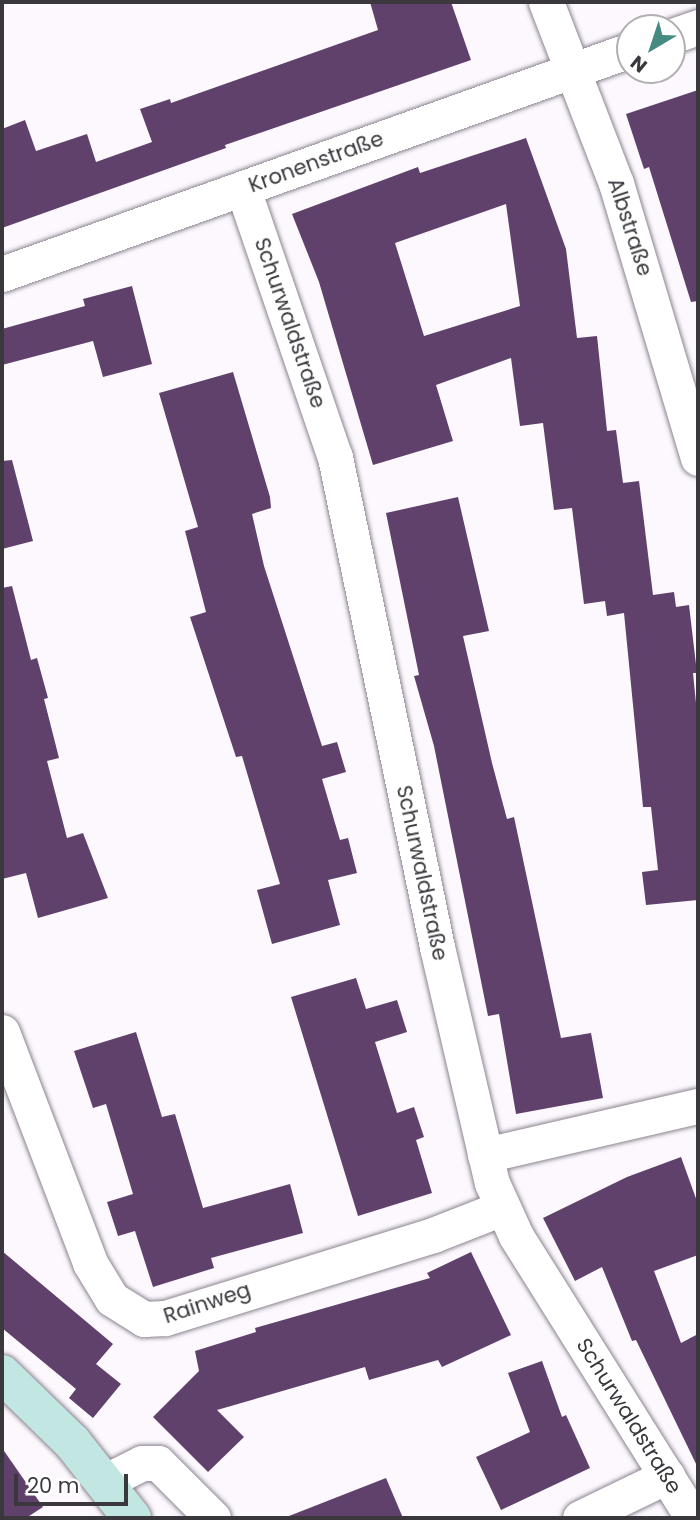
<!DOCTYPE html>
<meta charset="utf-8">
<style>
body{margin:0}
#map{position:relative;width:700px;height:1520px;overflow:hidden;background:#fcf8fe;font-family:Poppins,sans-serif}
div>[style]{position:absolute}
[style*='--x']{left:calc(var(--x)*1px);top:calc(var(--y)*1px);width:calc(var(--w)*1px);rotate:calc(var(--a)*1deg)}
.building>*{inset:0;background:#5f416b}
.roads{filter:drop-shadow(0 0 2px #8c848f) drop-shadow(0 0 2px #8c848f)}
.street>*{height:35px;margin:-17.5px;padding:0 17.5px;transform-origin:17.5px;border-radius:17.5px;background:#fff}
.secondary>*{height:38px;margin:-19px;padding:0 19px;transform-origin:19px;border-radius:19px;background:#c2e6e2}
span{translate:-50% -50%;white-space:nowrap;text-align:center;line-height:1.15;-webkit-text-stroke:7px #fff;paint-order:stroke}
.street-label{font-size:21px;color:#3b383d}
.frame{position:absolute;inset:0;border:4px solid #3b383d;pointer-events:none}
.north{position:absolute;left:616px;top:14px;width:70px;height:70px;box-sizing:border-box;background:#fff;border:2px solid #b1afb1;border-radius:50%;rotate:219deg;font-size:19px;font-weight:700;line-height:28px;text-align:center;color:#3b383d}
.north::after{content:'';display:block;margin:auto;width:24px;height:32px;background:#458b82;clip-path:polygon(50% 0,100% 100%,50% 72%,0 100%)}
.scale{position:absolute;left:14px;top:1474px;width:114px;height:32px;box-sizing:border-box;border:4px solid #3b383d;border-top:0;padding-left:9px;font-size:21px;line-height:24px;white-space:nowrap;color:#3b383d;-webkit-text-stroke:5px #fff;paint-order:stroke}
</style>
<div id="map">
<div class="building">
<div style="clip-path:polygon(370px 2px,451px 2px,471px 60px,225px 145px,226px 148px,2px 228px,2px 129px,25px 120px,36px 151px,87px 134px,96px 162px,152px 142px,140px 109px,170px 99px,171px 103px,378px 30px)"></div>
<div style="clip-path:polygon(698px 90px,698px 301px,691px 302px,649px 167px,644px 169px,626px 114px)"></div>
<div style="clip-path:polygon(evenodd,526px 138px,566px 249px,577px 338px,597px 336px,607px 431px,616px 430px,623px 483px,639px 481px,653px 595px,674px 592px,676px 607px,689px 605px,697px 673px,693px 673px,698px 723px,698px 900px,646px 905px,642px 872px,658px 870px,651px 807px,643px 807px,624px 613px,607px 616px,605px 601px,584px 604px,572px 508px,554px 510px,543px 423px,520px 426px,511px 358px,436px 385px,453px 441px,373px 465px,319px 282px,292px 214px,418px 167px,420px 173px,526px 138px,506px 204px,520px 306px,424px 336px,395px 243px,506px 204px)"></div>
<div style="clip-path:polygon(132px 286px,152px 364px,103px 377px,93px 341px,2px 365px,2px 329px,85px 306px,83px 299px)"></div>
<div style="clip-path:polygon(233px 372px,270px 497px,271px 508px,252px 514px,264px 566px,322px 746px,337px 742px,346px 772px,322px 779px,340px 840px,348px 838px,357px 873px,328px 880px,340px 925px,272px 944px,257px 890px,280px 884px,242px 756px,236px 757px,190px 617px,206px 612px,185px 531px,198px 527px,159px 393px)"></div>
<div style="clip-path:polygon(12px 460px,33px 541px,2px 549px,2px 461px)"></div>
<div style="clip-path:polygon(458px 497px,489px 631px,463px 636px,492px 763px,507px 819px,514px 817px,561px 1038px,591px 1033px,603px 1098px,516px 1114px,499px 1014px,488px 1016px,434px 746px,414px 676px,419px 675px,386px 513px)"></div>
<div style="clip-path:polygon(12px 586px,31px 660px,37px 658px,48px 698px,44px 699px,59px 758px,47px 761px,67px 838px,83px 833px,108px 898px,38px 918px,26px 873px,2px 879px,2px 588px)"></div>
<div style="clip-path:polygon(356px 978px,366px 1009px,397px 1000px,407px 1032px,375px 1042px,397px 1113px,414px 1107px,424px 1137px,416px 1140px,432px 1193px,358px 1216px,291px 997px)"></div>
<div style="clip-path:polygon(136px 1032px,162px 1117px,175px 1114px,203px 1208px,290px 1184px,303px 1233px,211px 1258px,214px 1268px,153px 1287px,135px 1231px,118px 1236px,107px 1202px,133px 1194px,106px 1104px,93px 1108px,74px 1051px)"></div>
<div style="clip-path:polygon(681px 1157px,698px 1204px,698px 1255px,654px 1271px,681px 1343px,698px 1334px,698px 1468px,636px 1340px,632px 1341px,602px 1267px,575px 1281px,543px 1218px,627px 1177px)"></div>
<div style="clip-path:polygon(2px 1251px,113px 1344px,96px 1364px,121px 1384px,93px 1418px,69px 1398px,76px 1389px,2px 1328px)"></div>
<div style="clip-path:polygon(471px 1252px,511px 1335px,442px 1367px,438px 1360px,369px 1380px,365px 1367px,217px 1410px,244px 1437px,208px 1472px,153px 1417px,199px 1371px,195px 1351px,256px 1332px,255px 1328px,430px 1278px,427px 1273px)"></div>
<div style="clip-path:polygon(542px 1361px,562px 1417px,566px 1415px,590px 1468px,501px 1510px,476px 1457px,530px 1432px,508px 1373px)"></div>
<div style="clip-path:polygon(2px 1448px,43px 1507px,26px 1518px,2px 1518px)"></div>
<div style="clip-path:polygon(386px 1478px,403px 1518px,290px 1518px,289px 1516px)"></div>
</div>
<div class="roads">
<div class="street">
<div style="--x:546;--y:2;--w:194;--a:68.9"></div>
<div style="--x:616;--y:183;--w:287;--a:73.4"></div>
<div style="--x:672;--y:36;--w:28;--a:-19"></div>
<div style="--x:243;--y:189;--w:283;--a:71.1"></div>
<div style="--x:335;--y:457;--w:501;--a:78.24"></div>
<div style="--x:437;--y:947;--w:242;--a:76.9"></div>
<div style="--x:492;--y:1183;--w:58;--a:65.6"></div>
<div style="--x:516;--y:1236;--w:333;--a:57.9"></div>
<div style="--x:2;--y:274;--w:667;--a:-19.63"></div>
<div style="--x:2;--y:1032;--w:247;--a:69.1"></div>
<div style="--x:90;--y:1263;--w:42;--a:58.6"></div>
<div style="--x:112;--y:1299;--w:38;--a:32"></div>
<div style="--x:144;--y:1319;--w:21;--a:-3"></div>
<div style="--x:165;--y:1318;--w:281;--a:-17.2"></div>
<div style="--x:433;--y:1235;--w:74;--a:-21.4"></div>
<div style="--x:485;--y:1155;--w:219;--a:-13"></div>
<div style="--x:106;--y:1481;--w:40;--a:-26.6"></div>
<div style="--x:142;--y:1463;--w:16;--a:0"></div>
<div style="--x:158;--y:1463;--w:78;--a:45"></div>
<div style="--x:580;--y:1518;--w:97;--a:-25.8"></div>
</div>
<div class="secondary">
<div style="--x:2;--y:1374;--w:98;--a:44.2"></div>
<div style="--x:72;--y:1442;--w:97;--a:51.7"></div>
</div>
</div>
<div class="street-label">
<span style="left:316px;top:162px;rotate:-20deg">Kronenstraße</span>
<span style="left:630px;top:227px;rotate:72deg">Albstraße</span>
<span style="left:290px;top:323px;rotate:71deg">Schurwaldstraße</span>
<span style="left:422px;top:873px;rotate:78deg">Schurwaldstraße</span>
<span style="left:207px;top:1303px;rotate:-18deg">Rainweg</span>
<span style="left:629px;top:1416px;rotate:58deg">Schurwaldstraße</span>
</div>
<div class="frame"></div>
<div class="north">N</div>
<div class="scale">20 m</div>
</div>
